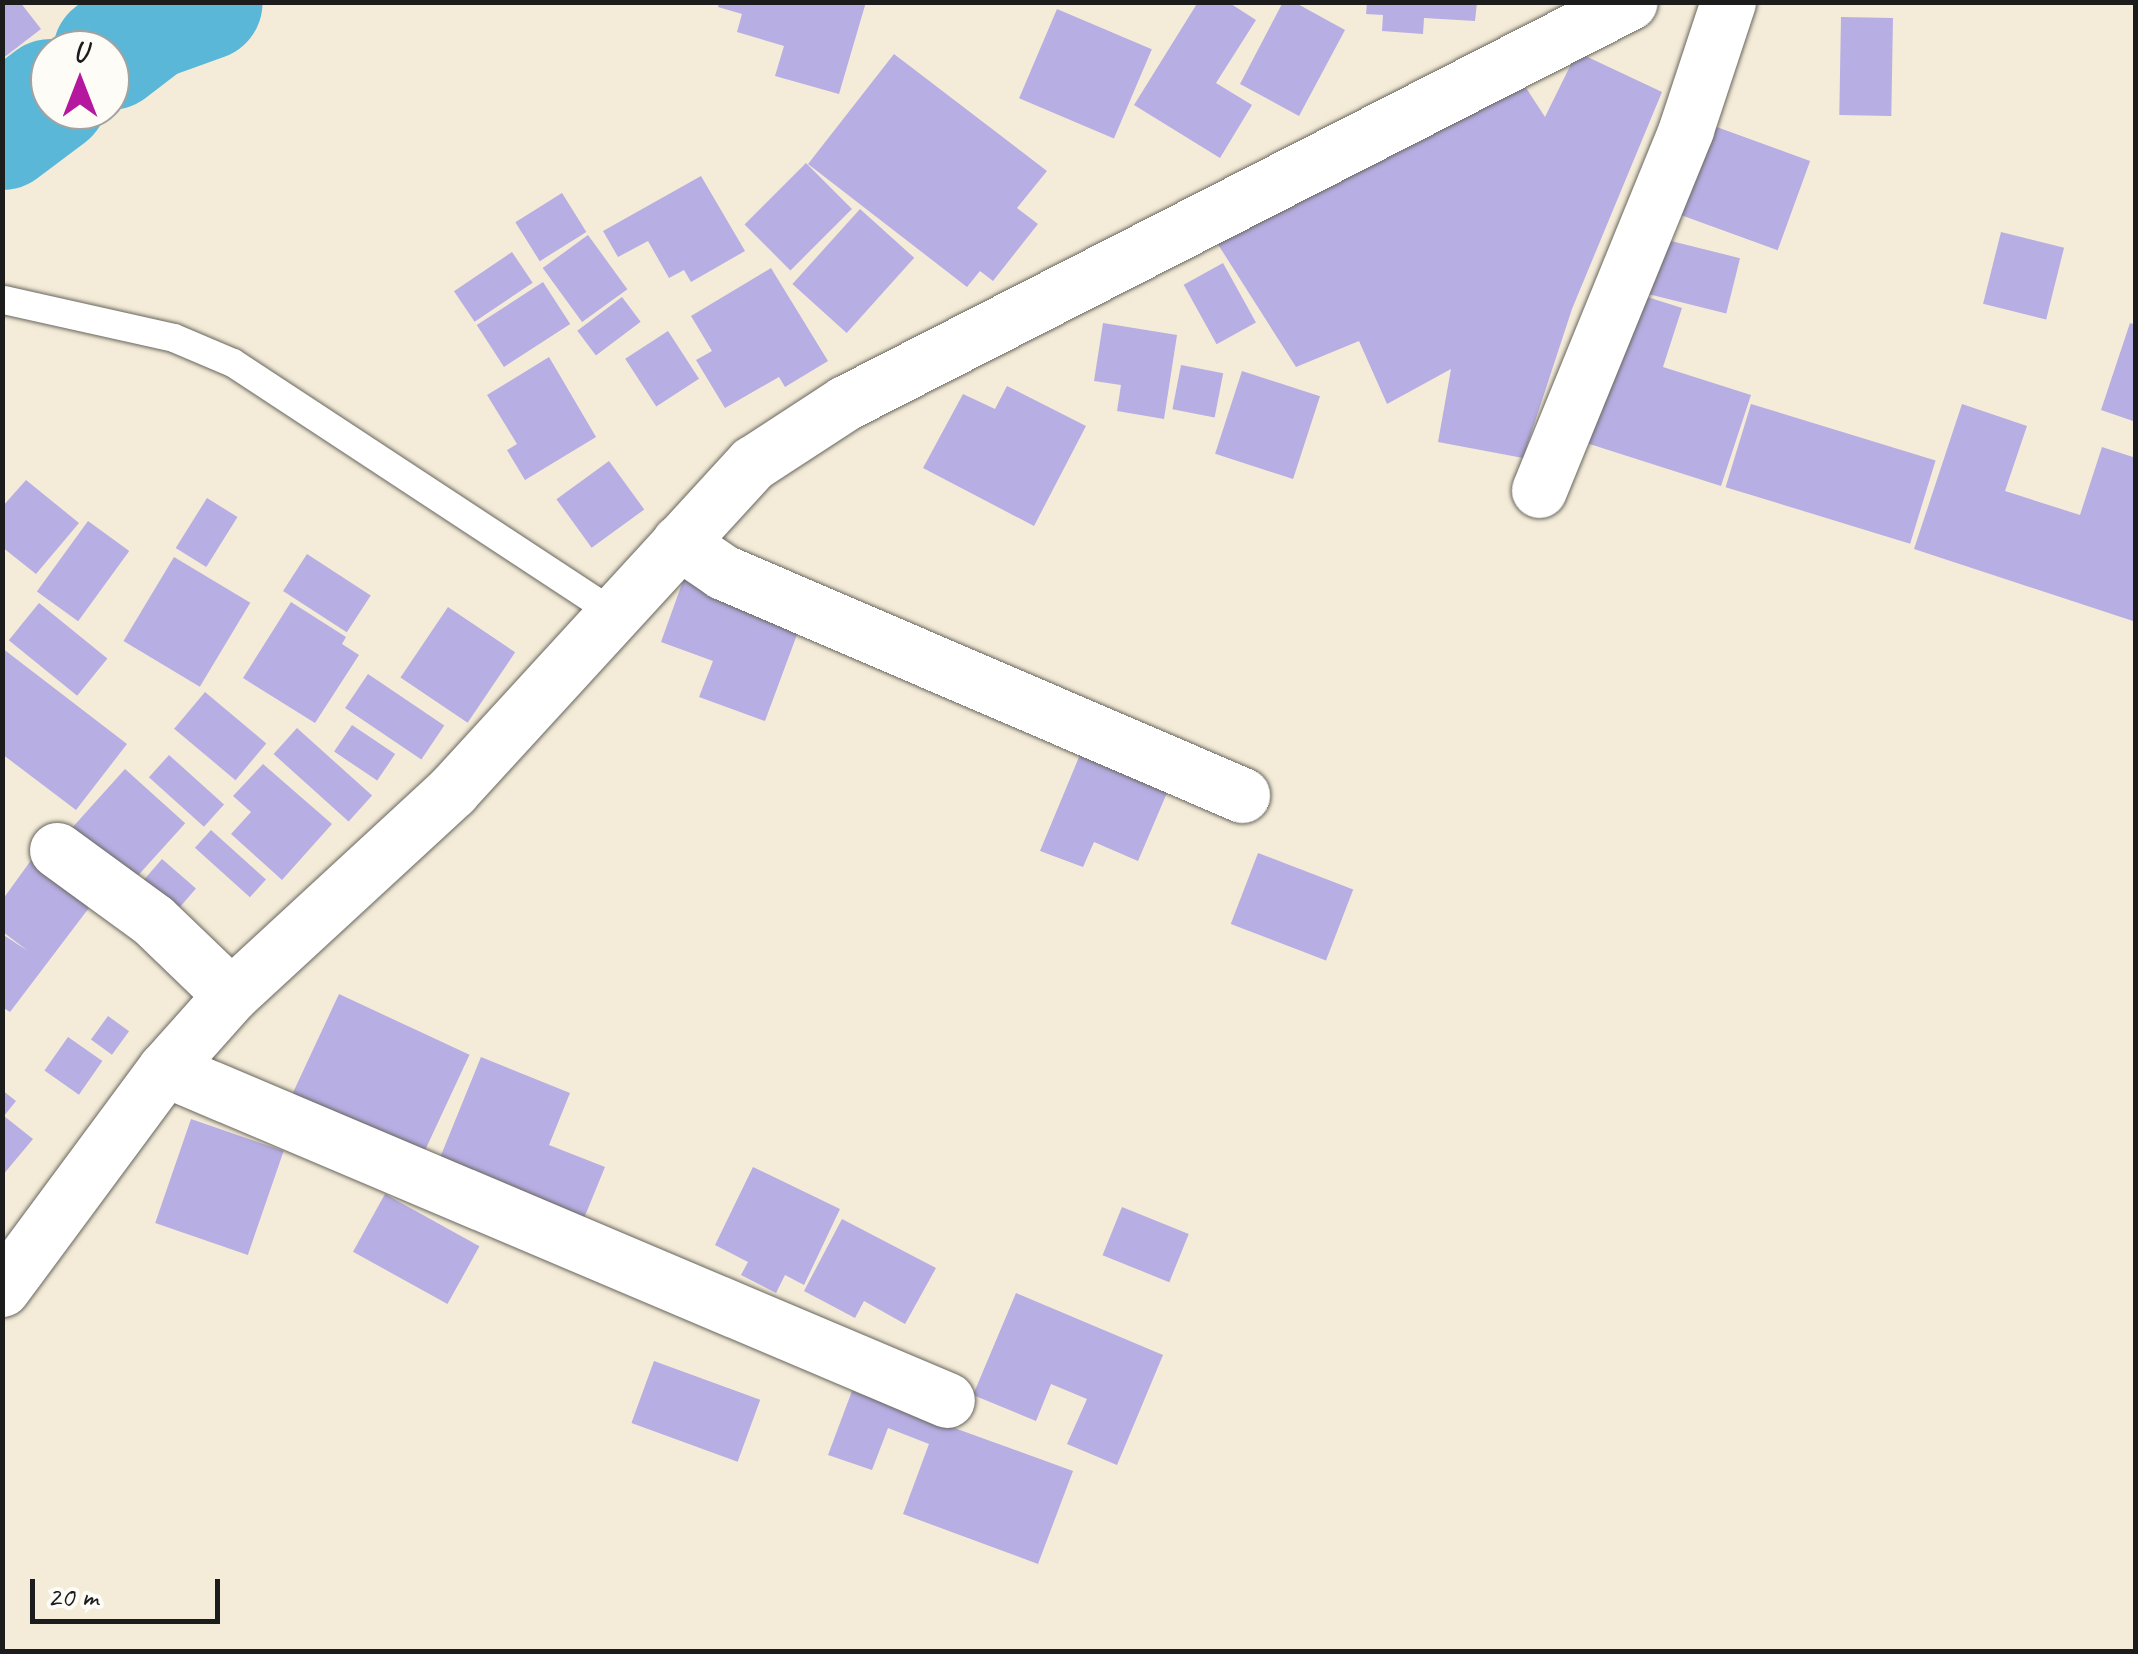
<!DOCTYPE html>
<style>
body{margin:0}
#map{position:relative;width:2138px;height:1654px;overflow:hidden;background:#f4ecd8;font-family:Caveat,sans-serif}
div>[style]{position:absolute}
[style*='--x']{left:calc(var(--x)*1px);top:calc(var(--y)*1px);width:calc(var(--w)*1px);rotate:calc(var(--a)*1deg)}
.river>*{height:115px;margin:-57.5px;padding:0 57.5px;transform-origin:57.5px;border-radius:57.5px;background:#5ab7d8}
.building>*{inset:0;background:#b7aee3;transform-origin:0 0}
.roads{filter:drop-shadow(0 0 2px #68655e) drop-shadow(0 0 2px #68655e)}
.service>*{height:28px;margin:-14px;padding:0 14px;transform-origin:14px;border-radius:14px;background:#fff}
.minor>*{height:55px;margin:-27.5px;padding:0 27.5px;transform-origin:27.5px;border-radius:27.5px;background:#fff}
span{translate:-50% -50%;white-space:nowrap;text-align:center;line-height:1.15;-webkit-text-stroke:9px #fdfcf7;paint-order:stroke}
.frame{position:absolute;inset:0;border:5px solid #1c1c1c;pointer-events:none}
.north{position:absolute;left:30px;top:30px;width:100px;height:100px;box-sizing:border-box;background:#fdfcf7;border:2px solid #a3a29f;border-radius:50%;rotate:0deg;font-size:28px;font-weight:700;line-height:40px;text-align:center;color:#1c1c1c}
.north::after{content:'';display:block;margin:auto;width:35px;height:45px;background:#b5179e;clip-path:polygon(50% 0,100% 100%,50% 72%,0 100%)}
.scale{position:absolute;left:30px;top:1579px;width:190px;height:45px;box-sizing:border-box;border:5px solid #1c1c1c;border-top:0;padding-left:12px;font-size:30px;line-height:35px;white-space:nowrap;color:#1c1c1c;-webkit-text-stroke:8px #fdfcf7;paint-order:stroke}
</style>
<div id="map">
<div class="river">
<div style="--x:110;--y:52;--w:49;--a:-37.6"></div>
<div style="--x:149;--y:22;--w:59;--a:-19.7"></div>
<div style="--x:2;--y:132;--w:60;--a:-36.9"></div>
</div>
<div class="building">
<div style="clip-path:polygon(2px 2px,20px 2px,41px 29px,2px 59px)"></div>
<div style="clip-path:polygon(719px 2px,866px 2px,839px 94px,775px 76px,784px 46px,737px 32px,742px 14px,718px 7px)"></div>
<div style="clip-path:polygon(1198px 2px,1228px 2px,1256px 20px,1216px 83px,1252px 105px,1220px 158px,1134px 105px)"></div>
<div style="clip-path:polygon(1283px 2px,1294px 2px,1345px 30px,1299px 116px,1240px 84px)"></div>
<div style="clip-path:polygon(1367px 2px,1477px 2px,1475px 21px,1424px 18px,1423px 34px,1382px 31px,1383px 15px,1366px 14px)"></div>
<div style="left:1057px;top:9px;width:103px;height:97px;rotate:23deg"></div>
<div style="left:1841px;top:17px;width:52px;height:98px;rotate:1deg"></div>
<div style="clip-path:polygon(1577px 52px,1662px 92px,1572px 309px,1523px 458px,1438px 442px,1451px 369px,1387px 404px,1359px 341px,1296px 367px,1212px 235px,1519px 77px,1545px 117px)"></div>
<div style="clip-path:polygon(894px 54px,1047px 171px,1017px 208px,1038px 224px,993px 281px,980px 271px,967px 287px,808px 164px)"></div>
<div style="left:1703px;top:122px;width:114px;height:95px;rotate:20deg"></div>
<div style="left:806px;top:163px;width:65px;height:87px;rotate:45deg"></div>
<div style="clip-path:polygon(701px 176px,745px 251px,691px 282px,684px 270px,669px 278px,648px 241px,618px 257px,603px 231px)"></div>
<div style="left:562px;top:193px;width:46px;height:55px;rotate:58deg"></div>
<div style="left:860px;top:209px;width:73px;height:101px;rotate:42deg"></div>
<div style="left:2001px;top:232px;width:65px;height:74px;rotate:14deg"></div>
<div style="left:1643px;top:234px;width:100px;height:57px;rotate:14deg"></div>
<div style="left:588px;top:235px;width:67px;height:56px;rotate:54deg"></div>
<div style="left:512px;top:252px;width:37px;height:70px;rotate:56deg"></div>
<div style="left:1223px;top:263px;width:68px;height:45px;rotate:61deg"></div>
<div style="clip-path:polygon(771px 268px,828px 361px,785px 387px,779px 377px,725px 408px,696px 360px,712px 351px,691px 316px)"></div>
<div style="left:543px;top:282px;width:50px;height:79px;rotate:57deg"></div>
<div style="clip-path:polygon(1625px 290px,1682px 308px,1663px 367px,1751px 395px,1721px 486px,1577px 440px)"></div>
<div style="left:622px;top:297px;width:31px;height:56px;rotate:53deg"></div>
<div style="clip-path:polygon(1103px 323px,1177px 335px,1164px 419px,1117px 411px,1121px 385px,1094px 381px)"></div>
<div style="clip-path:polygon(2130px 323px,2136px 325px,2136px 422px,2101px 410px)"></div>
<div style="left:668px;top:331px;width:57px;height:51px;rotate:57deg"></div>
<div style="clip-path:polygon(549px 357px,596px 437px,525px 480px,507px 450px,517px 444px,487px 395px)"></div>
<div style="left:1181px;top:365px;width:43px;height:45px;rotate:11deg"></div>
<div style="left:1242px;top:371px;width:82px;height:87px;rotate:18deg"></div>
<div style="clip-path:polygon(1007px 386px,1086px 426px,1034px 526px,923px 468px,963px 394px,995px 409px)"></div>
<div style="left:1751px;top:404px;width:193px;height:87px;rotate:17deg"></div>
<div style="clip-path:polygon(1962px 404px,2027px 426px,2005px 491px,2080px 515px,2102px 447px,2136px 458px,2133px 621px,1914px 549px)"></div>
<div style="left:609px;top:461px;width:60px;height:65px;rotate:54deg"></div>
<div style="clip-path:polygon(26px 480px,79px 523px,36px 574px,2px 547px,2px 507px)"></div>
<div style="left:207px;top:498px;width:36px;height:59px;rotate:32deg"></div>
<div style="left:88px;top:521px;width:51px;height:87px;rotate:36deg"></div>
<div style="left:307px;top:554px;width:76px;height:44px;rotate:33deg"></div>
<div style="left:174px;top:557px;width:89px;height:98px;rotate:31deg"></div>
<div style="clip-path:polygon(684px 578px,802px 621px,765px 721px,699px 697px,713px 661px,661px 642px)"></div>
<div style="clip-path:polygon(291px 602px,346px 637px,342px 644px,359px 655px,315px 723px,243px 678px)"></div>
<div style="left:39px;top:603px;width:88px;height:48px;rotate:39deg"></div>
<div style="left:448px;top:607px;width:81px;height:85px;rotate:34deg"></div>
<div style="clip-path:polygon(2px 648px,127px 744px,76px 810px,2px 754px)"></div>
<div style="left:368px;top:674px;width:92px;height:41px;rotate:34deg"></div>
<div style="left:205px;top:692px;width:80px;height:48px;rotate:40deg"></div>
<div style="left:352px;top:725px;width:52px;height:32px;rotate:34deg"></div>
<div style="left:297px;top:728px;width:101px;height:35px;rotate:42deg"></div>
<div style="clip-path:polygon(1084px 745px,1172px 781px,1138px 861px,1094px 842px,1083px 867px,1040px 851px)"></div>
<div style="left:169px;top:755px;width:74px;height:30px;rotate:42deg"></div>
<div style="clip-path:polygon(263px 764px,332px 824px,282px 880px,231px 834px,251px 812px,233px 796px)"></div>
<div style="left:125px;top:769px;width:81px;height:85px;rotate:42deg"></div>
<div style="left:211px;top:830px;width:74px;height:24px;rotate:42deg"></div>
<div style="clip-path:polygon(37px 852px,98px 896px,10px 1012px,2px 1007px,2px 934px,28px 951px,3px 932px,3px 899px)"></div>
<div style="left:1258px;top:853px;width:102px;height:76px;rotate:21deg"></div>
<div style="left:162px;top:859px;width:45px;height:39px;rotate:41deg"></div>
<div style="left:339px;top:994px;width:144px;height:122px;rotate:25deg"></div>
<div style="left:108px;top:1016px;width:26px;height:29px;rotate:36deg"></div>
<div style="left:68px;top:1037px;width:42px;height:41px;rotate:35deg"></div>
<div style="clip-path:polygon(481px 1057px,570px 1093px,549px 1145px,605px 1167px,580px 1228px,435px 1170px)"></div>
<div style="clip-path:polygon(2px 1090px,16px 1101px,4px 1116px,33px 1139px,2px 1176px)"></div>
<div style="left:191px;top:1119px;width:98px;height:110px;rotate:19deg"></div>
<div style="clip-path:polygon(753px 1167px,840px 1209px,804px 1285px,785px 1275px,776px 1293px,741px 1275px,748px 1262px,715px 1245px)"></div>
<div style="left:385px;top:1194px;width:108px;height:66px;rotate:29deg"></div>
<div style="left:1122px;top:1207px;width:72px;height:52px;rotate:22deg"></div>
<div style="clip-path:polygon(842px 1219px,936px 1268px,905px 1324px,864px 1301px,855px 1318px,804px 1291px)"></div>
<div style="clip-path:polygon(1016px 1293px,1163px 1355px,1117px 1465px,1067px 1444px,1087px 1399px,1051px 1384px,1036px 1421px,973px 1395px)"></div>
<div style="left:654px;top:1361px;width:113px;height:66px;rotate:20deg"></div>
<div style="clip-path:polygon(852px 1391px,1073px 1471px,1038px 1564px,903px 1514px,929px 1444px,888px 1428px,872px 1470px,828px 1455px)"></div>
</div>
<div class="roads">
<div class="service">
<div style="--x:4;--y:300;--w:174;--a:12.6"></div>
<div style="--x:174;--y:338;--w:64;--a:23"></div>
<div style="--x:233;--y:363;--w:455;--a:33.3"></div>
</div>
<div class="minor">
<div style="--x:1539;--y:490;--w:390;--a:-67.8"></div>
<div style="--x:1686;--y:129;--w:134;--a:-71.7"></div>
<div style="--x:679;--y:542;--w:53;--a:34.3"></div>
<div style="--x:723;--y:572;--w:565;--a:23.25"></div>
<div style="--x:57;--y:850;--w:119;--a:36.1"></div>
<div style="--x:153;--y:920;--w:108;--a:43.9"></div>
<div style="--x:165;--y:1069;--w:849;--a:22.94"></div>
<div style="--x:2;--y:1289;--w:274;--a:-53.5"></div>
<div style="--x:165;--y:1069;--w:99;--a:-48.3"></div>
<div style="--x:231;--y:995;--w:301;--a:-42.7"></div>
<div style="--x:452;--y:791;--w:445;--a:-47.5"></div>
<div style="--x:753;--y:463;--w:110;--a:-33.1"></div>
<div style="--x:845;--y:403;--w:881;--a:-27.06"></div>
</div>
</div>
<div class="frame"></div>
<div class="north">U</div>
<div class="scale">20 m</div>
</div>
